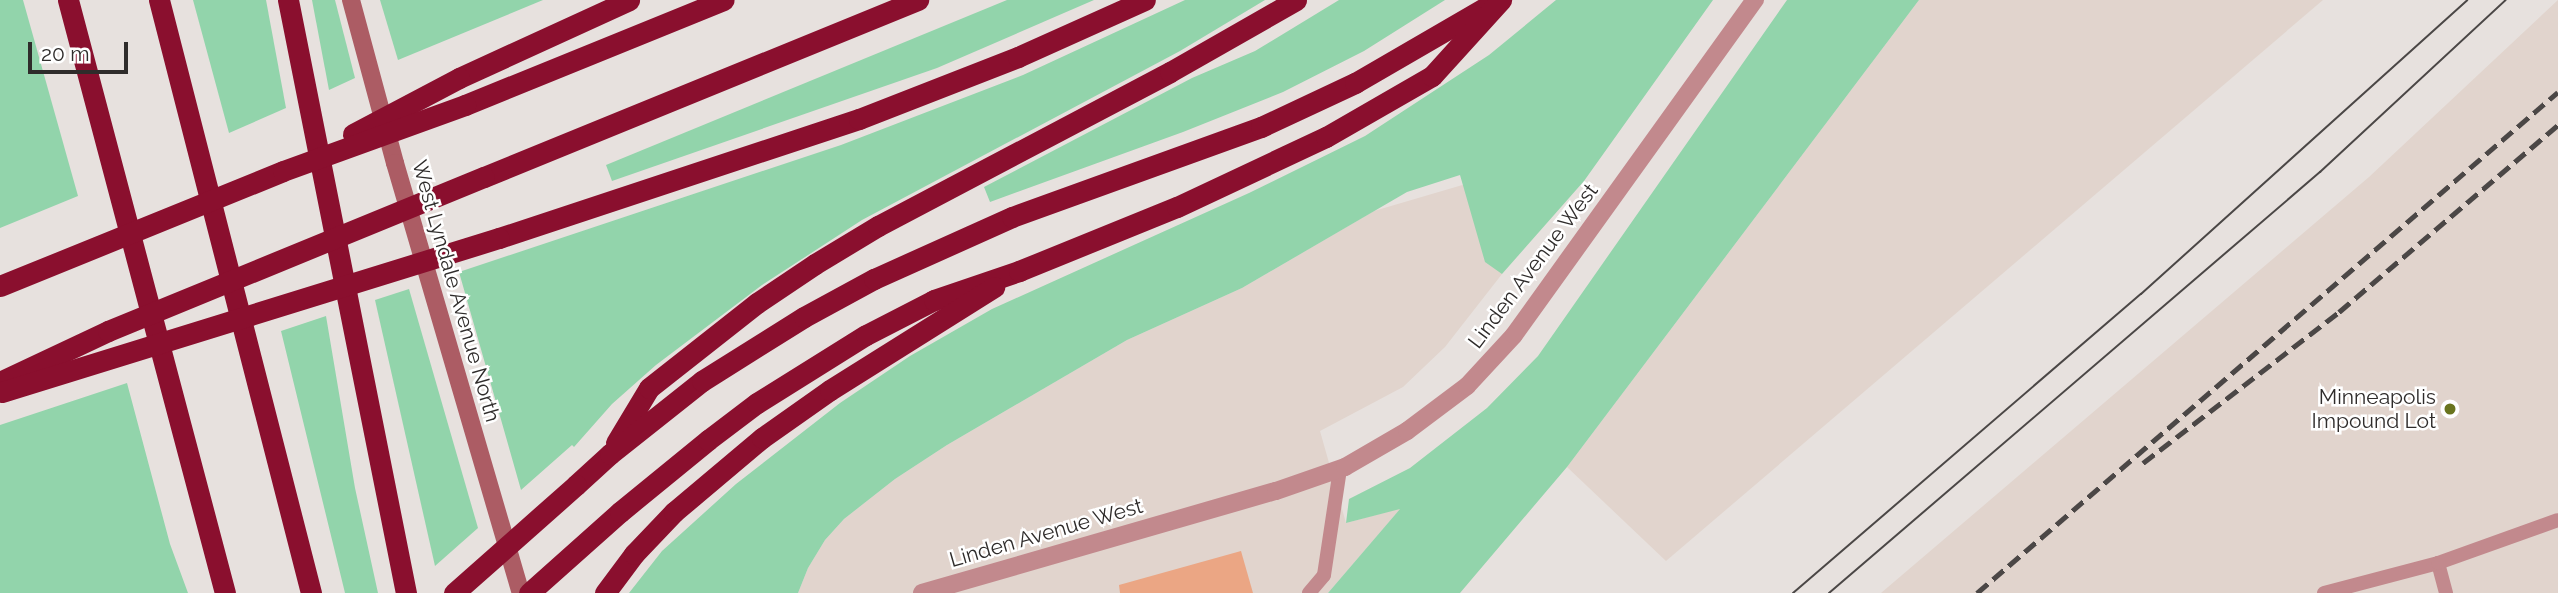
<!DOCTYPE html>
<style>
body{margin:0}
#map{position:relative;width:2558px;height:593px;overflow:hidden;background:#e7e1de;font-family:Raleway,sans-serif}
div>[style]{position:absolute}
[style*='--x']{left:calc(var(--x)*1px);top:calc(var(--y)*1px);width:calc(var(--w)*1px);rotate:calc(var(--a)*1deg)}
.built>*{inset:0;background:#e1d4cd}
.green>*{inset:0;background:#92d4ab}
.building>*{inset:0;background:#eba684}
.service>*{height:14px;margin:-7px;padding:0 7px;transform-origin:7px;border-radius:7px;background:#c2898d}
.tertiary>*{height:18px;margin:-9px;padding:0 9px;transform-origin:9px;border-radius:9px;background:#c2898d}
.secondary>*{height:18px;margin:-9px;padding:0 9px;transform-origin:9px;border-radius:9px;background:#ac5c64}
.motorway>*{height:21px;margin:-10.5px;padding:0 10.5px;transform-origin:10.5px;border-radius:10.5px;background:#8a0f2e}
.tram>*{height:2px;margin:-1px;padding:0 1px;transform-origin:1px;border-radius:1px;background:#4b4746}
.rail>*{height:5px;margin-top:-2.5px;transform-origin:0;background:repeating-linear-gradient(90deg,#4b4746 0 14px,transparent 0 21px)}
.motorway-bridge>*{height:21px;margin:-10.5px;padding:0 10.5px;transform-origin:10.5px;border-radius:10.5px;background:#8a0f2e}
.dots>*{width:19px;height:19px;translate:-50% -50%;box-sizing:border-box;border:4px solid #fff;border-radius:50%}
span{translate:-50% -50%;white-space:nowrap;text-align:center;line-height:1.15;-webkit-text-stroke:5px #fff;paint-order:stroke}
.street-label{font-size:21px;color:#2f2c2b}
.poi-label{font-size:21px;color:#2f2c2b}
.right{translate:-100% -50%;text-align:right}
.scale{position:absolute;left:28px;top:42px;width:100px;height:32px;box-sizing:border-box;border:4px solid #2f2c2b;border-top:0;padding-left:9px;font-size:21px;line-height:24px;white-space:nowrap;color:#2f2c2b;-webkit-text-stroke:5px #fff;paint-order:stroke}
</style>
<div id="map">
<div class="built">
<div style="clip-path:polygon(1919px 0,2323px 0,1666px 561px,1567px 467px)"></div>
<div style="clip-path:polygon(2558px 0,2558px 593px,1881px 593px,2369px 177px)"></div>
<div style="clip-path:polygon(1476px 181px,1502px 274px,1445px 347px,1403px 387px,1320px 431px,1346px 523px,1401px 508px,1328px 593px,798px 593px,808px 568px,825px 540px,844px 519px,895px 479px,947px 445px,1127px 340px,1242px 288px,1374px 211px)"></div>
</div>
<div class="green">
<div style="clip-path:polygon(0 0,23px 0,78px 196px,0 228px)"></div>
<div style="clip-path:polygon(193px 0,266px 0,286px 108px,229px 133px)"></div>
<div style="clip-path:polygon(312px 0,335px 0,355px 78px,329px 90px)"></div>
<div style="clip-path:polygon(380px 0,543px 0,398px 60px)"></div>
<div style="clip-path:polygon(1007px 0,1094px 0,937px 68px,612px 181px,606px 165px)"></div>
<div style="clip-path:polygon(1185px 0,1265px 0,1180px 51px,862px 220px,762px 285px,656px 365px,612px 404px,574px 447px,572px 445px,521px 490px,459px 272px,841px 145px,1023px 75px)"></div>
<div style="clip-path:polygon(1339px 0,1445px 0,1364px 51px,1283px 92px,1183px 132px,990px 202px,984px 187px,1192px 78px,1255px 51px)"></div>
<div style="clip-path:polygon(1556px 0,1713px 0,1584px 181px,1502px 274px,1485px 262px,1460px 175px,1407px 192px,1242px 288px,1127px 340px,947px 445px,895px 479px,844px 519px,825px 540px,808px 568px,798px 593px,629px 593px,662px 551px,736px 484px,840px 403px,910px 356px,992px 309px,1249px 193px,1365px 136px,1489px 55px)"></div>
<div style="clip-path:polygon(1787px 0,1919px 0,1567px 467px,1460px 593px,1328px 593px,1400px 509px,1346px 523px,1349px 499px,1410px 468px,1487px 408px,1538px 356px)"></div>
<div style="clip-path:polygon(409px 289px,478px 528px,435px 566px,375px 300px)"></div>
<div style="clip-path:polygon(326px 316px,355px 488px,378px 593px,345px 593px,281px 331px)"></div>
<div style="clip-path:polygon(127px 383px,170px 544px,188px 593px,0 593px,0 425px)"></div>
</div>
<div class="building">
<div style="clip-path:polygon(1241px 551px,1253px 593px,1120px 593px,1119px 585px)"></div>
</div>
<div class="service">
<div style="--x:2438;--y:563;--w:31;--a:75"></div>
<div style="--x:1309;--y:593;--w:23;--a:-50"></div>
<div style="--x:1324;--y:575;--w:107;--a:-81.4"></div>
<div style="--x:2324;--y:593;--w:118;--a:-14.7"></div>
<div style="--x:2438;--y:563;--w:127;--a:-19.7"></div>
</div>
<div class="tertiary">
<div style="--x:922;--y:593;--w:368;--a:-16.1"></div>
<div style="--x:1276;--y:491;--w:73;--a:-19.2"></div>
<div style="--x:1345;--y:467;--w:72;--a:-30.1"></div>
<div style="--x:1407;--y:431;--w:75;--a:-36.9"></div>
<div style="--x:1467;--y:386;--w:69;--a:-47.3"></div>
<div style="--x:1514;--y:335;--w:413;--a:-54.3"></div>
</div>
<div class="secondary">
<div style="--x:351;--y:0;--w:169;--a:74.9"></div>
<div style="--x:395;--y:163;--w:448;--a:73.7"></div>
</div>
<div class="motorway">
<div style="--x:68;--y:0;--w:613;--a:75.17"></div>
<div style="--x:159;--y:0;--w:612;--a:75.62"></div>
<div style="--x:288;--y:0;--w:605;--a:78.75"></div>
<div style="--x:459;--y:78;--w:187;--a:-24.6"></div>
<div style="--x:465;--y:105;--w:279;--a:-22.1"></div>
<div style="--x:484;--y:177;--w:469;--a:-22.2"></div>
<div style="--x:499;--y:238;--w:379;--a:-18.3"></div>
<div style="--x:859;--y:119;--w:171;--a:-21.3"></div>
<div style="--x:1018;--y:57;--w:139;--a:-24.2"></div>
<div style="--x:616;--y:443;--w:64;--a:-59"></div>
<div style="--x:649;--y:388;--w:137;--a:-38.2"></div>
<div style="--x:757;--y:303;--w:70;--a:-33.9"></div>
<div style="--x:815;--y:264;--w:74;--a:-31.1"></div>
<div style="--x:878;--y:226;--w:330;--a:-27.8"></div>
<div style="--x:1170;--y:72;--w:145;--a:-29.7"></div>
<div style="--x:576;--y:485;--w:46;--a:-42.4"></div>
<div style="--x:610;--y:454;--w:117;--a:-38.4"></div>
<div style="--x:702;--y:381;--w:120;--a:-32.1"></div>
<div style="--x:804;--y:317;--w:80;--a:-28.5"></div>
<div style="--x:874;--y:279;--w:151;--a:-24.2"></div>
<div style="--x:1012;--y:217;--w:265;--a:-19.9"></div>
<div style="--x:1261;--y:127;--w:104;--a:-25.1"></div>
<div style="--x:1355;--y:83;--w:154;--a:-30.1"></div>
<div style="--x:529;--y:593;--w:122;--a:-41.7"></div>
<div style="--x:620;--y:512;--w:114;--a:-39.3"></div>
<div style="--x:708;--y:440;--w:61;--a:-37.1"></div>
<div style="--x:757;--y:403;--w:128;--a:-32"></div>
<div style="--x:866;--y:335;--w:76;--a:-27.2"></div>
<div style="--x:934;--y:300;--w:90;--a:-18.8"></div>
<div style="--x:1019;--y:271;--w:170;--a:-22.1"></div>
<div style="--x:1177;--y:207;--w:165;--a:-25.2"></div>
<div style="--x:1326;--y:137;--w:122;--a:-29.9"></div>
<div style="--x:1432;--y:76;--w:103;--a:-47.8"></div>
<div style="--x:605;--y:593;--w:49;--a:-53.4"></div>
<div style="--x:634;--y:554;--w:58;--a:-46.4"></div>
<div style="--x:674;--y:512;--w:115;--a:-40.1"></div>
<div style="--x:762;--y:438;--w:83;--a:-35.2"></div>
<div style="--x:830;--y:390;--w:194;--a:-32.1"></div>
</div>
<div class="tram">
<div style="--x:1793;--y:593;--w:459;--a:-40.7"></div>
<div style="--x:2141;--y:294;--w:439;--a:-42"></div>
<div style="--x:1829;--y:593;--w:647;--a:-40.61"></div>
<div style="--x:2320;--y:172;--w:253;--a:-42.8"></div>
</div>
<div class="rail">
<div style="--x:2143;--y:463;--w:247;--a:-37.6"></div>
<div style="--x:2339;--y:312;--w:288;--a:-40.5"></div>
<div style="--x:1977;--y:593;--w:767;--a:-40.77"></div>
</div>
<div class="motorway-bridge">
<div style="--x:353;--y:134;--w:120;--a:-27.8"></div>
<div style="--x:0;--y:286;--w:305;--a:-22.1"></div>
<div style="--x:283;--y:171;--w:194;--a:-19.9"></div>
<div style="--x:0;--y:382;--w:119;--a:-25.3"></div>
<div style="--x:108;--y:331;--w:406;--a:-22.3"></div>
<div style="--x:2;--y:392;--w:520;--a:-17.22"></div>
<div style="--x:454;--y:593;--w:163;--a:-41.5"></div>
</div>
<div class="dots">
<div style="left:2450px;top:409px;background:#69741e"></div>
</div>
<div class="street-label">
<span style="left:1533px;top:266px;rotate:-53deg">Linden Avenue West</span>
<span style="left:456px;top:291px;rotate:74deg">West Lyndale Avenue North</span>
<span style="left:1046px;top:533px;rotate:-16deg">Linden Avenue West</span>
</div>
<div class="poi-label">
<span class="right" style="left:2436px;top:409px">Minneapolis<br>Impound Lot</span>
</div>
<div class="scale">20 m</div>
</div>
